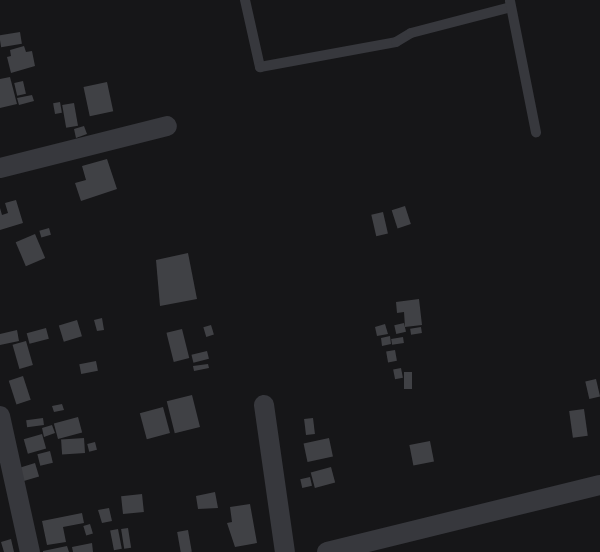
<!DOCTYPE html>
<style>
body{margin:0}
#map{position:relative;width:600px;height:552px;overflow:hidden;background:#161618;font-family:Karla,sans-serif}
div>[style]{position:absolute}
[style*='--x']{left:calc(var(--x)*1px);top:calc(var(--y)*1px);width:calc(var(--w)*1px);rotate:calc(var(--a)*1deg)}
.building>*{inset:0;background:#404145;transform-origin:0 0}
.service>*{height:10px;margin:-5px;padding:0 5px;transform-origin:5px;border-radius:5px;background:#37383d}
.minor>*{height:20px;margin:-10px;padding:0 10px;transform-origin:10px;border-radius:10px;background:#37383d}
span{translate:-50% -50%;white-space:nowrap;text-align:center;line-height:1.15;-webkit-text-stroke:5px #111113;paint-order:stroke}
</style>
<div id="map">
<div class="building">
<div style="left:20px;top:32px;width:12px;height:21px;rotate:81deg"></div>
<div style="clip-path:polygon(24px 46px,26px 52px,32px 51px,35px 66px,11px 73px,7px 57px,11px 56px,10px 50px)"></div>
<div style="clip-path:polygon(10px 77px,17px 104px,0 108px,0 79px)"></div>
<div style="left:23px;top:81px;width:13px;height:9px;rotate:77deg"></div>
<div style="left:107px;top:82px;width:30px;height:24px;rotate:78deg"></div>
<div style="clip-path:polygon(32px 95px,34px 101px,19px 105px,17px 98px)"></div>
<div style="left:60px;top:102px;width:11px;height:7px;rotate:80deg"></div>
<div style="left:74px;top:103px;width:23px;height:12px;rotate:80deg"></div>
<div style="clip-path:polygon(84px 126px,87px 134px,76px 138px,74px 129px)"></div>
<div style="clip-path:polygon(107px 159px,117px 189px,81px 201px,75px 183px,86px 180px,82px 166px)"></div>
<div style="clip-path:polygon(16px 200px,23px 223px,0 230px,0 208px,2px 215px,8px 213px,5px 203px)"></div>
<div style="left:405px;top:206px;width:19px;height:14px;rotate:72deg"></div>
<div style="left:383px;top:212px;width:22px;height:12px;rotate:77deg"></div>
<div style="left:49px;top:228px;width:7px;height:10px;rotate:74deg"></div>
<div style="left:35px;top:234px;width:26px;height:21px;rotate:67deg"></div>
<div style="clip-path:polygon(188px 253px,197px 299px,160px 306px,156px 260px)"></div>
<div style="clip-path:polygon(419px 299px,422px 325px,405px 327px,404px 312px,397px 313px,396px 302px)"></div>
<div style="clip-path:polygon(102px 318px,104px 330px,97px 331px,94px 320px)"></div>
<div style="left:77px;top:320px;width:17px;height:19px;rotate:73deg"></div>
<div style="left:404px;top:323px;width:9px;height:10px;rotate:77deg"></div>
<div style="clip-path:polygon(385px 324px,388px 334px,377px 336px,375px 327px)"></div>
<div style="left:211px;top:325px;width:10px;height:8px;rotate:73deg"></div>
<div style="left:421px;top:327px;width:6px;height:11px;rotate:81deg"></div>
<div style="left:46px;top:328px;width:11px;height:20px;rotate:75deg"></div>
<div style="left:182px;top:329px;width:30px;height:16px;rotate:76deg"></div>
<div style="clip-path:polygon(17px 330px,19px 341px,0 345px,0 334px)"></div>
<div style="clip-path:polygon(390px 336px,391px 344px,382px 346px,381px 338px)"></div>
<div style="left:403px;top:337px;width:6px;height:12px;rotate:81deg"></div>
<div style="left:26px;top:341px;width:25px;height:14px;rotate:74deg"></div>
<div style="left:395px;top:350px;width:11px;height:9px;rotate:80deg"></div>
<div style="left:207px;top:351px;width:8px;height:16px;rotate:76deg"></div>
<div style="left:96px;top:361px;width:10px;height:17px;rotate:79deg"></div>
<div style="clip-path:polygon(208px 364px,209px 368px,194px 371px,193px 366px)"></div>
<div style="left:401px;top:368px;width:10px;height:8px;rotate:79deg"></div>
<div style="left:404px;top:372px;width:8px;height:17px"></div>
<div style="left:23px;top:376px;width:25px;height:15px;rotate:72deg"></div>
<div style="left:596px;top:379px;width:18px;height:11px;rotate:77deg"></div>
<div style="left:192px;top:395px;width:33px;height:26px;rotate:76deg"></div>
<div style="clip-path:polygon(62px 404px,64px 410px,54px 412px,52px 406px)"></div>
<div style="left:163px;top:407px;width:27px;height:24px;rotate:75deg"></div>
<div style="left:584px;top:409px;width:27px;height:15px;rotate:82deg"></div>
<div style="left:78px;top:417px;width:16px;height:25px;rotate:75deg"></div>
<div style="left:43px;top:418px;width:7px;height:17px;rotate:82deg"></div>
<div style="left:313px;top:418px;width:16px;height:9px;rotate:83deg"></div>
<div style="clip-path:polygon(52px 425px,55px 433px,44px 437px,42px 428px)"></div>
<div style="left:42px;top:434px;width:15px;height:19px;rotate:74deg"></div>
<div style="left:84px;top:438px;width:15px;height:23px;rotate:86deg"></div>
<div style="left:329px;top:438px;width:19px;height:26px;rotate:78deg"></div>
<div style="left:430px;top:441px;width:21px;height:21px;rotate:79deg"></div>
<div style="left:95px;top:442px;width:8px;height:8px;rotate:76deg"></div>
<div style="left:50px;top:451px;width:12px;height:13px;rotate:76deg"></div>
<div style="left:35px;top:463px;width:14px;height:16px;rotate:73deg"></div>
<div style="left:331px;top:467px;width:16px;height:21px;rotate:75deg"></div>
<div style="left:310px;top:477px;width:9px;height:10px;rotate:77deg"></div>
<div style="clip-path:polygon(215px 492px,218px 508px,198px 509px,196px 496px)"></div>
<div style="left:142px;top:494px;width:18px;height:21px;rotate:84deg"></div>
<div style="clip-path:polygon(250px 504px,257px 543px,235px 547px,227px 523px,232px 522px,230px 507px)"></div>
<div style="clip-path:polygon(109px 508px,112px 521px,102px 523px,98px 510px)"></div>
<div style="clip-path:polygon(82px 513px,84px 523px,63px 527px,66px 542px,47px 545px,42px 521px)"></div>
<div style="left:90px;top:524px;width:10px;height:7px;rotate:73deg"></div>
<div style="left:128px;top:528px;width:20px;height:7px;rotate:81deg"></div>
<div style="left:118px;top:529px;width:20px;height:8px;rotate:79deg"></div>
<div style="left:188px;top:530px;width:22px;height:11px;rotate:80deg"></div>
<div style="clip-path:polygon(11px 539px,14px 552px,4px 552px,1px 542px)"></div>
<div style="clip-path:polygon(92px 543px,93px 552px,73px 552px,72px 547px)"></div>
<div style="clip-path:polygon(67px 546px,69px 552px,43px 552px,43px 551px)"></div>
</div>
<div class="service">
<div style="--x:245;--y:0;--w:69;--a:77.4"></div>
<div style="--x:260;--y:67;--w:138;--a:-10.4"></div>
<div style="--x:396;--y:42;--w:17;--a:-31"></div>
<div style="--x:411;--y:33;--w:103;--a:-14.6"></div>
<div style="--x:510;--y:1;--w:134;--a:78.8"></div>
</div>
<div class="minor">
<div style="--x:0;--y:168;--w:172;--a:-14.1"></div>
<div style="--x:264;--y:405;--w:148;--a:81.9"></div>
<div style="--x:0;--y:416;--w:139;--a:77.6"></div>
<div style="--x:327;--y:552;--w:281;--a:-13.8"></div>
</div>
</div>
